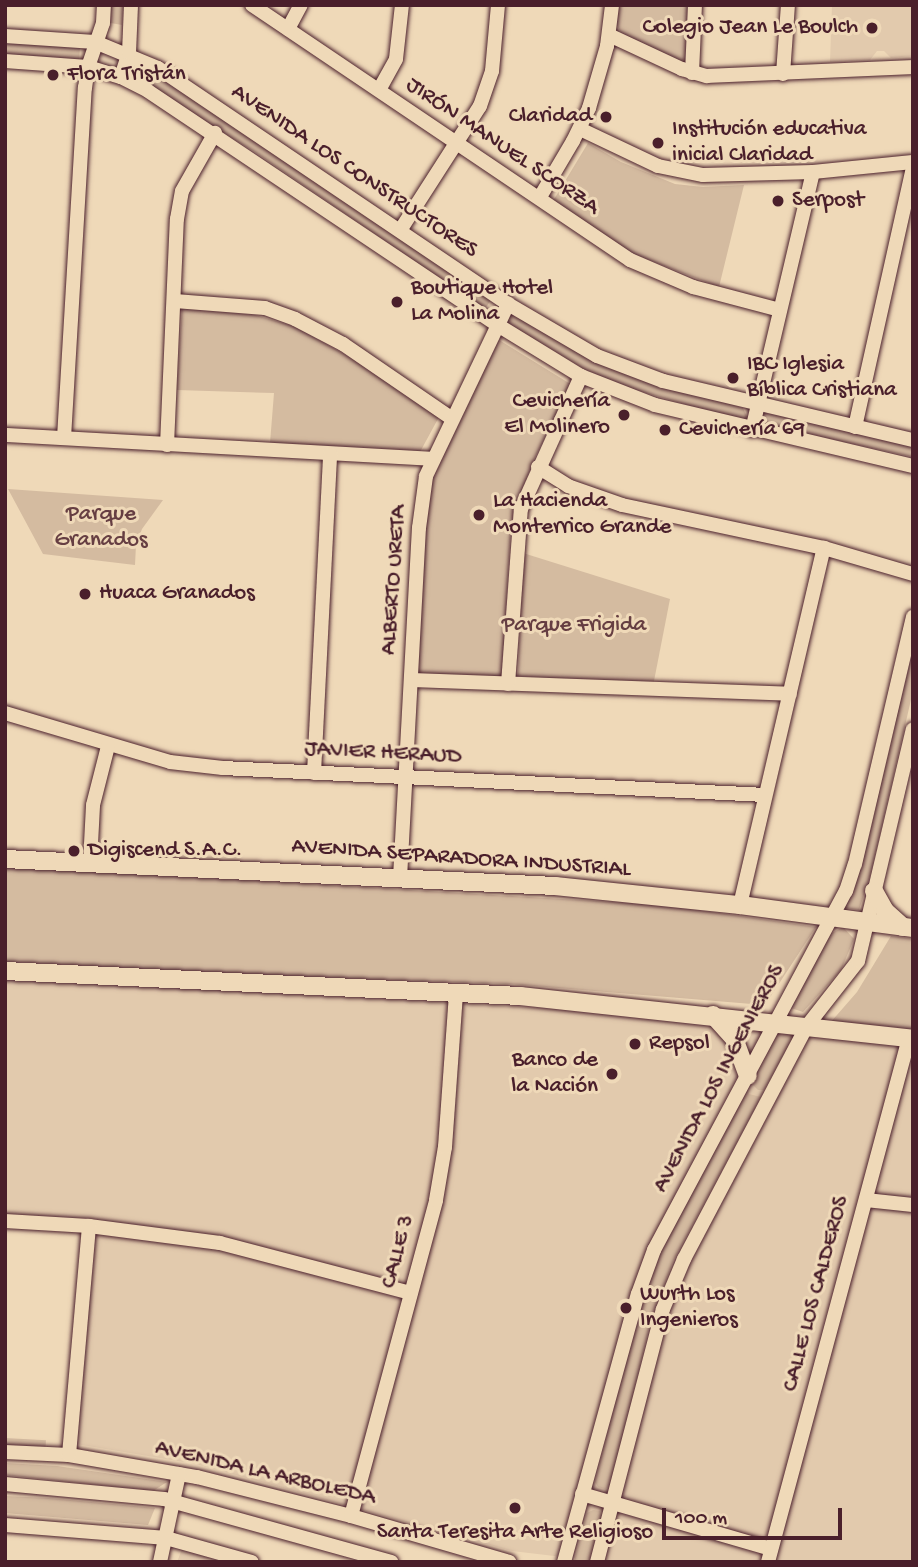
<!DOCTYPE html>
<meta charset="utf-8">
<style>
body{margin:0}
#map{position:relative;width:918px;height:1567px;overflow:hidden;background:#efd9b8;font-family:"Gochi Hand",sans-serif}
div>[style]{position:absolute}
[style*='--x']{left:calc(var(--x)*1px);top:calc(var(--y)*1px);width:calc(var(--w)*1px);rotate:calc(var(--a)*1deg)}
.built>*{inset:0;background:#e2caad}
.green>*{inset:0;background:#d4bba0;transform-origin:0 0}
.roads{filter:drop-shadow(0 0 2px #4a1f2b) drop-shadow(0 0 2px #4a1f2b)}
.minor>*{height:14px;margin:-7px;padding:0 7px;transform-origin:7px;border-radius:7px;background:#efd9b8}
.major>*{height:18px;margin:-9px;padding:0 9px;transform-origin:9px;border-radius:9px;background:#efd9b8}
.dots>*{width:19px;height:19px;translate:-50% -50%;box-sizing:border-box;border:4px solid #efd9b8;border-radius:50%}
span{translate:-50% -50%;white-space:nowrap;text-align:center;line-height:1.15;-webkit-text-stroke:6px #efd9b8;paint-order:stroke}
.poi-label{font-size:23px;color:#4a1f2b}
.right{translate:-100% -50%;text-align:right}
.left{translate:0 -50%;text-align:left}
.street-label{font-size:23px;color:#4a1f2b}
.park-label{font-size:23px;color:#663e42}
.frame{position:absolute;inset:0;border:7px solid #4a1f2b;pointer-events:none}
.scale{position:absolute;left:662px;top:1508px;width:180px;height:32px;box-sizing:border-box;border:4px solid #4a1f2b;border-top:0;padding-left:9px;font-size:21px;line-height:24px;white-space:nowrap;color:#4a1f2b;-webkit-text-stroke:5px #efd9b8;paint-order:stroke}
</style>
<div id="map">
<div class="built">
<div style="clip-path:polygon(832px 5px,913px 5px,913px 56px,891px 58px,884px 51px,877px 51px,870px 60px,830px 62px)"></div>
<div style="clip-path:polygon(5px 978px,681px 1016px,913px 1045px,913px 1562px,605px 1562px,512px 1551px,196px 1464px,76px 1444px,91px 1220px,5px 1215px)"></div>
<div style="clip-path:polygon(182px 1549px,228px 1562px,177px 1562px)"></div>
</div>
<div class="green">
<div style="clip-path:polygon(106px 5px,123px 5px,122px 25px,105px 22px)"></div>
<div style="clip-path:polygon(617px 5px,690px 5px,685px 59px,680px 61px,621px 33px,616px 23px)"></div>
<div style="left:5px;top:43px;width:75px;height:13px;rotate:3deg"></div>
<div style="clip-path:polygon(144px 66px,492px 298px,485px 309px,255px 152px,137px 80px)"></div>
<div style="clip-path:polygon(588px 143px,621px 162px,675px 184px,703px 187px,744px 185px,719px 287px,631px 253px,553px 201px)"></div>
<div style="clip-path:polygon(182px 308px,255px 315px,296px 327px,358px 362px,439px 417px,420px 452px,270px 443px,274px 393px,177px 390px)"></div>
<div style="clip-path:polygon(510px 312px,617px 369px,743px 408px,747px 417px,742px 421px,626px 387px,584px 369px,506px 322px)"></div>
<div style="clip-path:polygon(496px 338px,572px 385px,533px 461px,511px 523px,502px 678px,418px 675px,425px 530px,433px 473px)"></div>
<div style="clip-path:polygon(761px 412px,913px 443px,913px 457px,757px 423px)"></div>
<div style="clip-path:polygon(8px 489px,163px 500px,142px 529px,136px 545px,135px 565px,43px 554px)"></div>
<div style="clip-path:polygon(523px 553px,670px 599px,653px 686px,518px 676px)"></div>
<div style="clip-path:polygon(913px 646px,913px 691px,871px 873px,859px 910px,845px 908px,860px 871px)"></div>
<div style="clip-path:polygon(5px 866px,663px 905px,816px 927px,765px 1005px,510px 984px,226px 974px,5px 961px)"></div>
<div style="clip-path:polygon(843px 927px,854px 939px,841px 970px,803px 1012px,791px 1008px,830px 934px)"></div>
<div style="clip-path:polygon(891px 936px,913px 939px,913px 1033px,830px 1023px,857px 992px)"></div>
<div style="clip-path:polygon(777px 1032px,795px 1034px,764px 1090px,758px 1090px,751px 1083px)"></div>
<div style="clip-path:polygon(747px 1088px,749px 1094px,761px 1097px,673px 1261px,650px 1323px,612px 1485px,605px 1489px,598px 1487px,595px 1482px,636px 1320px,660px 1254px)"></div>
<div style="left:5px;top:1438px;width:41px;height:9px;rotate:3deg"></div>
<div style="clip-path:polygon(5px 1463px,57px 1466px,167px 1482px,153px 1491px,5px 1475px)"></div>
<div style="clip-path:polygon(5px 1496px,48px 1498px,155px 1508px,148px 1525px,5px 1513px)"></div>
<div style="clip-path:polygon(593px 1510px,600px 1511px,602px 1518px,590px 1562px,574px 1562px,587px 1513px)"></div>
</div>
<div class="roads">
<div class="minor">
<div style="--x:252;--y:5;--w:456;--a:34"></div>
<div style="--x:630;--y:260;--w:69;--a:23.2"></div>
<div style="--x:693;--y:287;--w:90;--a:14.8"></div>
<div style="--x:288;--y:29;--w:27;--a:-62"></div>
<div style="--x:609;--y:35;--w:81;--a:25"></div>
<div style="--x:682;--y:69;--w:26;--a:16"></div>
<div style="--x:707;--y:76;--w:206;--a:-2.5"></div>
<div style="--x:5;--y:36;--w:90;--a:3.8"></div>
<div style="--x:95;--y:42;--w:68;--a:22.4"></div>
<div style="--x:158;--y:68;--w:422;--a:34"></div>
<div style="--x:508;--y:304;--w:103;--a:30.3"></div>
<div style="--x:597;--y:356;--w:71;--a:20.7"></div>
<div style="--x:663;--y:381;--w:257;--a:13.3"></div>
<div style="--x:5;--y:61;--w:83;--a:4.1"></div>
<div style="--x:88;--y:67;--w:34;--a:17"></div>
<div style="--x:121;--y:77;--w:30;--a:27"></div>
<div style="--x:148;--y:91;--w:419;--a:33.8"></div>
<div style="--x:496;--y:324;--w:100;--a:31.5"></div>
<div style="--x:581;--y:376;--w:79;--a:21.4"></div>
<div style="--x:655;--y:405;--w:265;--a:13.3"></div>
<div style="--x:692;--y:73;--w:68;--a:-87.5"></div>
<div style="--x:783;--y:74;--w:69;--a:-85.9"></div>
<div style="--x:121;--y:77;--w:25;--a:-72"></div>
<div style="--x:129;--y:53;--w:48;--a:-87.6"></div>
<div style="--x:379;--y:90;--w:35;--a:-61"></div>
<div style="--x:396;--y:59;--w:54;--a:-83.7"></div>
<div style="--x:580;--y:129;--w:86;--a:25.4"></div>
<div style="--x:658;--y:166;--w:46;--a:11.3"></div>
<div style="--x:703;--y:175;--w:110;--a:-1.6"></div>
<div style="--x:813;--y:172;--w:100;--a:-5.7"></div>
<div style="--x:540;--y:197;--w:65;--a:-59.5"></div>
<div style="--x:573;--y:141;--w:37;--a:-64"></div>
<div style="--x:589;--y:108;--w:65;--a:-73.8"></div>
<div style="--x:607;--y:46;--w:41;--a:-83"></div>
<div style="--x:401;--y:229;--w:146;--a:-57.3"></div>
<div style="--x:480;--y:106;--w:37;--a:-71"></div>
<div style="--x:492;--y:71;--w:66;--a:-84.8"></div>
<div style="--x:175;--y:301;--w:90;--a:4.4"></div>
<div style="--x:265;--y:308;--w:32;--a:20"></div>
<div style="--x:295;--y:319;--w:54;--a:27.5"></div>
<div style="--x:343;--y:344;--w:131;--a:34.4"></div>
<div style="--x:855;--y:427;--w:265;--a:-77.4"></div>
<div style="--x:752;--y:430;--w:265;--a:-76.7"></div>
<div style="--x:5;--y:435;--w:428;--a:3.2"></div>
<div style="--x:64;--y:438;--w:351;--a:-86.6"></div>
<div style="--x:85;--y:88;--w:21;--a:-82"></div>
<div style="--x:88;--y:67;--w:46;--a:-71.2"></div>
<div style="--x:103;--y:23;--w:18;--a:-87"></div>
<div style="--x:167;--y:445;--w:226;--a:-87.5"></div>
<div style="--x:177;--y:219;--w:28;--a:-80"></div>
<div style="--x:182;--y:191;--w:67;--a:-60.4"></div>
<div style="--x:538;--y:467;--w:36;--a:32"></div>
<div style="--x:568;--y:486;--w:57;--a:19.4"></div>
<div style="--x:622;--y:505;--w:207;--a:12"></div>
<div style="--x:824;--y:548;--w:93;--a:16.3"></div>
<div style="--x:412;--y:680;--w:378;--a:2.1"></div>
<div style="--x:508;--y:684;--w:175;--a:-85.8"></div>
<div style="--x:521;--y:509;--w:146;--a:-65.7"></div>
<div style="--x:5;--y:713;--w:172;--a:16.5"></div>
<div style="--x:170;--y:762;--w:53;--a:6.5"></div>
<div style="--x:223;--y:768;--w:543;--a:2.85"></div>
<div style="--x:314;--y:773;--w:319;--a:-87.1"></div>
<div style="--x:90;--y:863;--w:58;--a:-87"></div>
<div style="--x:93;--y:805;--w:61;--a:-75.7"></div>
<div style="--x:400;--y:878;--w:351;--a:-86.9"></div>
<div style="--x:419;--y:528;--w:52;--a:-82.3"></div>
<div style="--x:426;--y:476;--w:191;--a:-64.5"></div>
<div style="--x:740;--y:905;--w:367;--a:-76.8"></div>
<div style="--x:866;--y:1200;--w:47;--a:6.1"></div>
<div style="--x:5;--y:1221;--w:84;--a:3.4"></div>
<div style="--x:89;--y:1226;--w:132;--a:7.4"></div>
<div style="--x:220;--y:1243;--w:197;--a:14.7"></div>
<div style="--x:5;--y:1452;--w:64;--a:2.7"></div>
<div style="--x:69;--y:1455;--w:130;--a:9.8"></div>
<div style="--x:197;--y:1477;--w:159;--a:14.2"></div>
<div style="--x:351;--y:1516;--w:165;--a:16.2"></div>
<div style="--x:69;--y:1455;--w:230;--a:-85"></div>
<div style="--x:5;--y:1484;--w:160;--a:5.4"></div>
<div style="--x:164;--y:1499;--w:236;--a:15.5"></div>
<div style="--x:582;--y:1494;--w:197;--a:16.2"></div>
<div style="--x:351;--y:1516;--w:327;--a:-74.9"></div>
<div style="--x:436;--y:1200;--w:54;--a:-80.4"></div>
<div style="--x:445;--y:1147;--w:154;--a:-85.9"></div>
<div style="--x:5;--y:1525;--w:162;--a:4.6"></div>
<div style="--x:166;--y:1538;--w:89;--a:15.6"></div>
<div style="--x:160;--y:1562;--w:90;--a:-77.8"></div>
<div style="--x:564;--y:1562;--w:278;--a:-74.6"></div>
<div style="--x:638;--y:1294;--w:47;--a:-70"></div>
<div style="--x:654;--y:1250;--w:407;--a:-61.9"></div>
<div style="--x:846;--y:891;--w:28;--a:-72"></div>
<div style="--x:855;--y:864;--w:254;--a:-76.8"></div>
<div style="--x:597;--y:1562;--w:261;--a:-75.4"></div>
<div style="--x:663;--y:1309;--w:54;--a:-67.2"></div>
<div style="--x:684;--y:1259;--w:263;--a:-62.2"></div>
<div style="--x:807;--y:1026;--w:83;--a:-51.9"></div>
<div style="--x:858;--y:961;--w:238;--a:-76.7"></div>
<div style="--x:768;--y:1562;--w:543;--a:-74.94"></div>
</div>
<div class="major">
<div style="--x:5;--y:859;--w:551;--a:2.81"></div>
<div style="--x:555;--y:886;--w:186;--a:5.9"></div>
<div style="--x:740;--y:905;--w:175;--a:7.6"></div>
<div style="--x:874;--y:891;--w:23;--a:61"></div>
<div style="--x:885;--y:911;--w:24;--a:42"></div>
<div style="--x:5;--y:971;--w:516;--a:2.78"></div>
<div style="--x:520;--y:996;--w:395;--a:6.2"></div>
<div style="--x:713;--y:1015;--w:31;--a:48"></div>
<div style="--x:734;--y:1038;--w:40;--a:69.8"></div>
</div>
</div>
<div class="dots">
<div style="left:872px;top:28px;background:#4a1f2b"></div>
<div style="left:53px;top:75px;background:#4a1f2b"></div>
<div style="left:606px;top:117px;background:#4a1f2b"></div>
<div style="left:658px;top:143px;background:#4a1f2b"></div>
<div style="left:778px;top:201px;background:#4a1f2b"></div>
<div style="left:397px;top:302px;background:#4a1f2b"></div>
<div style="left:733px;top:378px;background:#4a1f2b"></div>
<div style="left:624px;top:415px;background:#4a1f2b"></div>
<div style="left:665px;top:430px;background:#4a1f2b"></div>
<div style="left:479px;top:515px;background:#4a1f2b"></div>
<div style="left:85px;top:594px;background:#4a1f2b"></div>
<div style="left:74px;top:851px;background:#4a1f2b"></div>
<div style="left:635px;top:1044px;background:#4a1f2b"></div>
<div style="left:612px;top:1074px;background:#4a1f2b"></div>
<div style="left:626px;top:1308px;background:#4a1f2b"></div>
<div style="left:515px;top:1508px;background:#4a1f2b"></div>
</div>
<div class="poi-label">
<span class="right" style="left:858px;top:28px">Colegio Jean Le Boulch</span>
<span class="left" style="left:67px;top:75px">Flora Tristán</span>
<span class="right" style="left:592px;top:117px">Claridad</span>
<span class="left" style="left:672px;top:143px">Institución educativa<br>inicial Claridad</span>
<span class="left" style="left:792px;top:201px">Serpost</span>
<span class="left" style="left:411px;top:302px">Boutique Hotel<br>La Molina</span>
<span class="left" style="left:747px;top:378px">IBC Iglesia<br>Bíblica Cristiana</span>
<span class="right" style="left:610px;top:415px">Cevichería<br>El Molinero</span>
<span class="left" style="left:679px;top:430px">Cevichería 69</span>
<span class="left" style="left:493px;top:515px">La Hacienda<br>Monterrico Grande</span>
<span class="left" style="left:99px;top:594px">Huaca Granados</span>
<span class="left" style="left:88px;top:851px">Digiscend S.A.C.</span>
<span class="left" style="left:649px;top:1044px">Repsol</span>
<span class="right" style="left:598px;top:1074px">Banco de<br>la Nación</span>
<span class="left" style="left:640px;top:1308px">Wurth Los<br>Ingenieros</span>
<span style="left:515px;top:1533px">Santa Teresita Arte Religioso</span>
</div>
<div class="street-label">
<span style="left:502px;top:147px;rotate:34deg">JIRÓN MANUEL SCORZA</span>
<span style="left:354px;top:172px;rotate:34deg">AVENIDA LOS CONSTRUCTORES</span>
<span style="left:395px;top:580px;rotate:-86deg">ALBERTO URETA</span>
<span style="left:383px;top:754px;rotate:3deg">JAVIER HERAUD</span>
<span style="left:461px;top:859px;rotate:4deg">AVENIDA SEPARADORA INDUSTRIAL</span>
<span style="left:720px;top:1079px;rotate:-62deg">AVENIDA LOS INGENIEROS</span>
<span style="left:399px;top:1252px;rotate:-75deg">CALLE 3</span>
<span style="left:817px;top:1294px;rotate:-75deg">CALLE LOS CALDEROS</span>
<span style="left:265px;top:1474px;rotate:13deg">AVENIDA LA ARBOLEDA</span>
</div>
<div class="park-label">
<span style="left:101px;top:528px">Parque<br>Granados</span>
<span style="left:574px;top:626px">Parque Frigida</span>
</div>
<div class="frame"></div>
<div class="scale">100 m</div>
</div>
